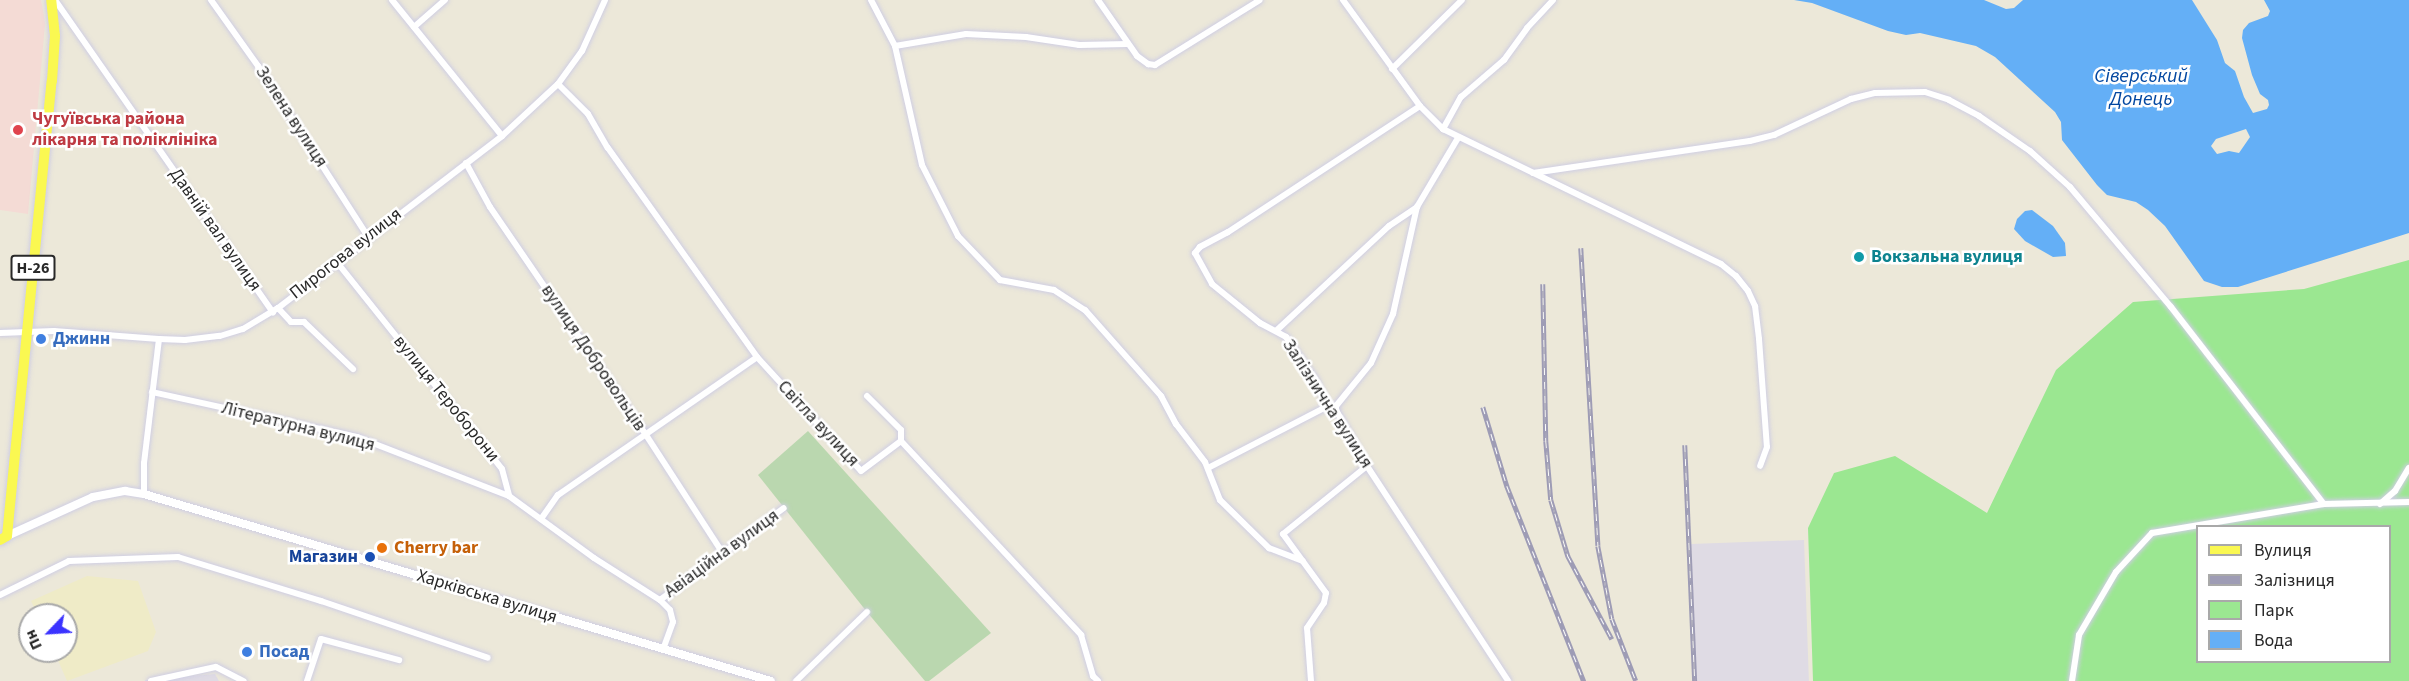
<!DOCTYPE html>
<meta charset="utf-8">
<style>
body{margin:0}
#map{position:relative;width:2409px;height:681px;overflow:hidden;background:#ece8d9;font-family:"Source Sans 3",sans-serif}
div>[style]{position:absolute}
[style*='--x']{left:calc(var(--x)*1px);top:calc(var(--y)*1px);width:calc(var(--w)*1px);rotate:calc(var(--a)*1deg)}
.industrial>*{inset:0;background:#dfdbe4;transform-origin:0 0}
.education>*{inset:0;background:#efebc7}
.medical>*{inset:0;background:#f4dbd5}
.green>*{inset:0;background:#9be791}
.cemetery>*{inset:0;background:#bad7af}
.water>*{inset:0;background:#64aff6}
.roads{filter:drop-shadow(0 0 2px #cfcee3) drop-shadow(0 0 2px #cfcee3)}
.minor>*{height:6px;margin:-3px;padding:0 3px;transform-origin:3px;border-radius:3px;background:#fff}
.tertiary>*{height:8px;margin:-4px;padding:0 4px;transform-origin:4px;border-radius:4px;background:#fff}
.primary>*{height:10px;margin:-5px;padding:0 5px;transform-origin:5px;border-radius:5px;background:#faf851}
.rail>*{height:4.5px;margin-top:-2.25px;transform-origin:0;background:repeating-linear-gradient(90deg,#fff 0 7px,#9e9cb5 0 14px);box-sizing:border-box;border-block:2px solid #9e9cb5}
.dots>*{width:16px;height:16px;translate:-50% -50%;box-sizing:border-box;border:3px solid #fff;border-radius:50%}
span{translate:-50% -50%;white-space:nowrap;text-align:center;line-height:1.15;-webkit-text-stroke:5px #fff;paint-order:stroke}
.shield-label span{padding:2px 4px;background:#fff;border:2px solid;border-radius:4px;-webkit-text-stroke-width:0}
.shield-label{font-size:16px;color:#292929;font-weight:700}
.street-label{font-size:18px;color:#292929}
.health-label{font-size:18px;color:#be3a42;font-weight:700}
.left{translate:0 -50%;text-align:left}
.culture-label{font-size:18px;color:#0d838f;font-weight:700}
.shop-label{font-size:18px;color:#366cbe;font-weight:700}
.food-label{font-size:18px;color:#c56008;font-weight:700}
.transit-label{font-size:18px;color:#164399;font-weight:700}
.right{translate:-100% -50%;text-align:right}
.water-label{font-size:20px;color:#0448a1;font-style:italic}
.legend{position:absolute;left:2196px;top:525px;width:195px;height:138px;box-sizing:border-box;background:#fff;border:2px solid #a9a9a9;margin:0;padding:8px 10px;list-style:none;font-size:18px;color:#292929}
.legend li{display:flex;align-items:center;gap:12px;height:30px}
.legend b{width:30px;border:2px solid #a9a9a9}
.north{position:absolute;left:18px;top:603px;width:60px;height:60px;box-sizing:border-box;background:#fff;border:2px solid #a9a9a9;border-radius:50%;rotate:245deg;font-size:16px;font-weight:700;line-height:24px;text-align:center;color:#292929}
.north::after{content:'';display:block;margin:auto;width:21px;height:27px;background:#3b33ff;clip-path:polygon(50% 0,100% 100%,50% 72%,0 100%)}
</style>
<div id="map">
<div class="industrial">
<div style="left:1804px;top:540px;width:141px;height:113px;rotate:88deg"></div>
<div style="clip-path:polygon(215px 674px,219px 681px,145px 681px,145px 680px)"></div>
</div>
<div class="education">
<div style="clip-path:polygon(87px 576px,138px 581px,156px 632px,148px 651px,67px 681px,54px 651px,66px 651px,66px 615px,38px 615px,31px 601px)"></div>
</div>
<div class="medical">
<div style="clip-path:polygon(0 0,41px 0,43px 10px,45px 24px,28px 214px,0 210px)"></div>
</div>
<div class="green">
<div style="clip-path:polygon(evenodd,2409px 260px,2409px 681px,1813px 681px,1808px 528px,1834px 473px,1895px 456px,1987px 513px,2056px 370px,2133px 302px,2304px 289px,2409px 260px,2198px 526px,2390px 526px,2390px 662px,2198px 662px,2198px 526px)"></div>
</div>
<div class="cemetery">
<div style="clip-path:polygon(808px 431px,991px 633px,929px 681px,925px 681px,867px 612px,758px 475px)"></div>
</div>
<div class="water">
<div style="clip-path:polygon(evenodd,1794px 0,1984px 0,2006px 9px,2014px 8px,2023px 0,2192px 0,2217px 40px,2225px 63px,2235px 71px,2244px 97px,2253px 113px,2267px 109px,2269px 105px,2268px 100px,2260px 94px,2252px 75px,2242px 38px,2243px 30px,2249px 23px,2268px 16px,2270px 11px,2264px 0,2409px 0,2409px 233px,2238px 287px,2222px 287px,2204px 281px,2165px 226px,2148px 210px,2136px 202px,2107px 195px,2097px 185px,2062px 140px,2061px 122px,2055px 112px,1995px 57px,1976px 46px,1920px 33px,1906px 35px,1888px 31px,1812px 3px,1794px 0,2246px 129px,2250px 137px,2239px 153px,2229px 151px,2217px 154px,2211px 146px,2216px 139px,2246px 129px)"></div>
<div style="clip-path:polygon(2032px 210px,2053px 226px,2065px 243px,2066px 256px,2053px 257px,2025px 241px,2014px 229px,2017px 219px,2025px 211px)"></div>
</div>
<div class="roads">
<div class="minor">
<div style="--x:55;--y:0;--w:381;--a:55.1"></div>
<div style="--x:211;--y:0;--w:81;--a:54.5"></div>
<div style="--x:258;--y:66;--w:203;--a:57.2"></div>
<div style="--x:392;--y:0;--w:175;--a:51"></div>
<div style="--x:871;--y:0;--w:52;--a:62.4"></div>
<div style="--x:895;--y:46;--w:122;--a:77.2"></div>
<div style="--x:922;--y:165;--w:80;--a:63.1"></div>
<div style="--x:958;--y:236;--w:61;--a:46.3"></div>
<div style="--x:1000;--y:280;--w:55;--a:10.5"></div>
<div style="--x:1054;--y:290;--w:37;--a:33"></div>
<div style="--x:1085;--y:310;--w:115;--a:48.5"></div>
<div style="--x:1161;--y:396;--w:32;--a:62"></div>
<div style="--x:1176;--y:424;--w:48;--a:52.7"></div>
<div style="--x:1205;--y:462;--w:41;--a:68.5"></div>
<div style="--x:1220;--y:500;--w:69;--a:44.4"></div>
<div style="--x:1269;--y:548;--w:36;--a:21"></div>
<div style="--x:1098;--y:0;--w:68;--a:55.1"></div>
<div style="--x:1137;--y:56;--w:14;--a:36"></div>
<div style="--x:1148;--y:64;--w:7;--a:8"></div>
<div style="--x:1155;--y:65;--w:123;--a:-31.8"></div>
<div style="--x:1343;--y:0;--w:131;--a:54"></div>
<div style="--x:1420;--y:106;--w:33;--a:45"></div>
<div style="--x:1443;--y:129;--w:309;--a:25.9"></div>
<div style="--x:1721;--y:264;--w:19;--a:39"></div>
<div style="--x:1736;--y:276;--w:19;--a:51"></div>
<div style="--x:1748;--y:291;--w:17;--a:65"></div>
<div style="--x:1755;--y:306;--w:33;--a:83"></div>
<div style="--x:1759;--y:339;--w:108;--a:85.8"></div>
<div style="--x:1767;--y:447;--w:20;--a:110"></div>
<div style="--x:414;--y:27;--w:41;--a:-41.1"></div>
<div style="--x:895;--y:46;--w:72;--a:-9.6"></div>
<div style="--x:966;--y:34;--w:60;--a:2.9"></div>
<div style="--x:1026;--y:37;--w:54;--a:8.6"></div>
<div style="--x:1079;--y:45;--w:49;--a:-1.2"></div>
<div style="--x:1392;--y:69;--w:98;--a:-44.6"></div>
<div style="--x:558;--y:84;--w:42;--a:45"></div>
<div style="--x:588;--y:114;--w:39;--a:60"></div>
<div style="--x:608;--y:148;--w:257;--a:54.5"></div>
<div style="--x:757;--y:357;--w:154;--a:47.6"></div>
<div style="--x:861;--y:471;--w:50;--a:-36.9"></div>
<div style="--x:901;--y:441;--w:265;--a:47.1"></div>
<div style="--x:1081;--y:635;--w:43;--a:73.7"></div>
<div style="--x:1093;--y:676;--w:7;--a:45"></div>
<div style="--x:1420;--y:106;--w:230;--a:146.7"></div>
<div style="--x:1228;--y:232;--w:32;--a:152"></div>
<div style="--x:1200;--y:247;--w:8;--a:130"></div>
<div style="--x:1195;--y:253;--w:35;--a:61"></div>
<div style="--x:1212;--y:284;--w:62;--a:39.1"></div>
<div style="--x:1260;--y:323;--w:30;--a:28"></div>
<div style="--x:1286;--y:337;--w:51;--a:55.4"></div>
<div style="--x:1315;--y:379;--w:30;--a:64"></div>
<div style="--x:1328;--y:406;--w:9;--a:27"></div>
<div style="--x:1336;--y:410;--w:64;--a:61"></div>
<div style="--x:1367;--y:466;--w:257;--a:56.7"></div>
<div style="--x:1443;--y:129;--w:37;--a:-61"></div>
<div style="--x:1461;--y:97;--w:57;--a:-40.7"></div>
<div style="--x:1504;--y:60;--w:39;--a:-54"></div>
<div style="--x:1527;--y:28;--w:38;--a:-47"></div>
<div style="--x:466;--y:163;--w:50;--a:61.4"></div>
<div style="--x:490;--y:207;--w:276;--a:55.6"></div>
<div style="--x:646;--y:435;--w:140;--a:57"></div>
<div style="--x:1533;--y:173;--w:219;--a:-8.4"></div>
<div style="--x:1750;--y:141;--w:25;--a:-14"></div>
<div style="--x:1774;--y:135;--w:85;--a:-25.1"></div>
<div style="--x:1851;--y:99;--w:25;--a:-14"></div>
<div style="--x:1875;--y:93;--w:50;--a:-1.1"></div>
<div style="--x:1925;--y:92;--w:25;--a:18"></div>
<div style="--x:1949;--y:100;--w:34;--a:28"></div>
<div style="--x:1979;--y:116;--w:62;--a:34.5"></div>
<div style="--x:2030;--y:151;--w:54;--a:42"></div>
<div style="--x:2070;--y:187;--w:157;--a:49.9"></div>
<div style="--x:2171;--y:307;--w:249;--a:52.2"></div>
<div style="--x:336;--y:261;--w:266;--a:51.4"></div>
<div style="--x:502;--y:469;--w:28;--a:75"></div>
<div style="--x:509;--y:496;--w:105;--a:36.1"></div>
<div style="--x:594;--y:558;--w:78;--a:32.5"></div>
<div style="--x:660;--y:600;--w:14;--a:45"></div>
<div style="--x:670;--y:610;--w:12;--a:76"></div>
<div style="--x:673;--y:622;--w:29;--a:110"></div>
<div style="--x:278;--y:308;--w:19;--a:47"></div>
<div style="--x:291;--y:322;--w:13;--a:0"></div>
<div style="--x:304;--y:322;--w:68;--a:43.8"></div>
<div style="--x:1277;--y:330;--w:153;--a:-42.9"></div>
<div style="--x:1389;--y:226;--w:34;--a:-34"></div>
<div style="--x:0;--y:333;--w:54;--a:-2.1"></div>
<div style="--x:54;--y:331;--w:105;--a:4.4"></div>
<div style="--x:152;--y:392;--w:210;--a:12.4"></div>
<div style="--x:357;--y:437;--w:163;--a:21.2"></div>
<div style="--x:867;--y:396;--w:48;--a:45"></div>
<div style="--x:901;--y:430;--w:11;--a:90"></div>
<div style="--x:1336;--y:410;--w:4;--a:-90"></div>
<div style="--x:1336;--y:406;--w:55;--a:-50.9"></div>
<div style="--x:1371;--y:363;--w:54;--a:-65.8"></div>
<div style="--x:1393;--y:314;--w:110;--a:-77.4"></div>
<div style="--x:1417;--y:207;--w:80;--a:-59.3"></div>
<div style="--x:1208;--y:468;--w:135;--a:-27.3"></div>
<div style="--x:144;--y:494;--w:31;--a:-90"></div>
<div style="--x:144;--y:463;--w:125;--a:-83.1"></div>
<div style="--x:159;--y:339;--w:26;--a:2"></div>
<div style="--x:185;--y:340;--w:35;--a:-7"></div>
<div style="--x:220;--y:336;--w:24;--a:-17"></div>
<div style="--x:243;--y:329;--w:41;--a:-31"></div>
<div style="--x:278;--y:308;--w:282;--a:-37.5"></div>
<div style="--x:502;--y:136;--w:76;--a:-42.9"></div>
<div style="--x:558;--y:84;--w:41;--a:-54"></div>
<div style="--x:582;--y:51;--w:56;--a:-65.7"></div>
<div style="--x:2380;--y:504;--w:20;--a:-41"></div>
<div style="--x:2395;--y:491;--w:27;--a:-59"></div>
<div style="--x:541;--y:519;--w:29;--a:-55"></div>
<div style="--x:558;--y:495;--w:242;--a:-34.7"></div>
<div style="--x:0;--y:595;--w:77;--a:-26.2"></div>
<div style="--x:69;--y:561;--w:109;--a:-2.1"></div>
<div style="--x:178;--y:557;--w:150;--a:17.1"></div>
<div style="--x:321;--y:601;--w:176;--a:18.8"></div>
<div style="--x:660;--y:600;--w:154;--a:-36.6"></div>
<div style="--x:151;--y:681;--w:66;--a:-12.2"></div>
<div style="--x:216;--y:667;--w:31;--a:27"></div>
<div style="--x:307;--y:681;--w:44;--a:-71.6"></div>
<div style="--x:321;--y:639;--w:81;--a:15.1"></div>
<div style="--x:796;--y:681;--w:99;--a:-44.2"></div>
<div style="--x:1311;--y:681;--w:53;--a:-94.3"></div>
<div style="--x:1307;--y:628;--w:30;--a:-56"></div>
<div style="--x:1324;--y:603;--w:10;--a:-79"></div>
<div style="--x:1326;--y:593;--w:73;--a:-126.1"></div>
<div style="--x:1283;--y:534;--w:108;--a:-39"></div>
<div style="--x:2072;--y:681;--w:47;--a:-81.3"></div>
<div style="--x:2079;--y:635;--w:73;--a:-59.6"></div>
<div style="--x:2116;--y:572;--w:53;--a:-47.3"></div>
<div style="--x:2152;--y:533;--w:174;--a:-9.6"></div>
<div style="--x:2324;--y:504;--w:85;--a:-1.3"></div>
</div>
<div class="tertiary">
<div style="--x:7;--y:536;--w:94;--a:-24.4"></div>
<div style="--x:93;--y:497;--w:33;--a:-11"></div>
<div style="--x:125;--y:491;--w:19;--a:9"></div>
<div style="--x:144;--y:494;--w:654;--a:16.61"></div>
</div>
<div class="primary">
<div style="--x:0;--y:540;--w:8;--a:-30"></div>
<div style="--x:7;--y:536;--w:457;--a:-84.4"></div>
<div style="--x:52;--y:81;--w:45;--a:-86.2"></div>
<div style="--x:55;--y:36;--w:36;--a:-96"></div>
</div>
</div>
<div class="rail">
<div style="--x:1581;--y:248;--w:298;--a:86.7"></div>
<div style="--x:1598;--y:546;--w:74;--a:79.1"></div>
<div style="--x:1612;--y:619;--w:66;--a:68.8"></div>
<div style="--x:1543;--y:284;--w:157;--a:88.9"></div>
<div style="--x:1546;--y:441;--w:59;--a:85.2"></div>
<div style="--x:1551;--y:500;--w:59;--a:73.1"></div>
<div style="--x:1568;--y:556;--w:94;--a:62.1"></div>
<div style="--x:1483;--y:407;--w:83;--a:73.1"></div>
<div style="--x:1507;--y:486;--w:210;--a:68.5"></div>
<div style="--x:1685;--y:445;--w:236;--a:87.6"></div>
</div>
<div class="dots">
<div style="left:18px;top:130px;background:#e0444e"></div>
<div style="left:1859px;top:257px;background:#0f9aa8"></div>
<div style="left:41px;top:339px;background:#3f7fe0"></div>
<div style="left:382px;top:548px;background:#e8710a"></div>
<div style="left:370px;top:557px;background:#1a4fb4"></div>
<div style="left:247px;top:652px;background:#3f7fe0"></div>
</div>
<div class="shield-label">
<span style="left:33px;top:268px">Н-26</span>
</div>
<div class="street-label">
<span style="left:291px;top:117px;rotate:57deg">Зелена вулиця</span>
<span style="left:215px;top:230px;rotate:55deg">Давній вал вулиця</span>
<span style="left:346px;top:254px;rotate:-38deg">Пирогова вулиця</span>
<span style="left:593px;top:358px;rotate:56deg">вулиця Добровольців</span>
<span style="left:446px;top:399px;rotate:51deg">вулиця Тероборони</span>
<span style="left:1327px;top:404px;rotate:57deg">Залізнична вулиця</span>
<span style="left:818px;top:424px;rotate:47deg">Світла вулиця</span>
<span style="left:298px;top:427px;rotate:14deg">Літературна вулиця</span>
<span style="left:722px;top:554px;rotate:-36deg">Авіаційна вулиця</span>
<span style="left:487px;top:597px;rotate:17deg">Харківська вулиця</span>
</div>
<div class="health-label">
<span class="left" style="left:32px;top:130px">Чугуївська района<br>лікарня та поліклініка</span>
</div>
<div class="culture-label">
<span class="left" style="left:1871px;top:257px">Вокзальна вулиця</span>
</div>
<div class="shop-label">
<span class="left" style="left:53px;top:339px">Джинн</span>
<span class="left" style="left:259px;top:652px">Посад</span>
</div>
<div class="food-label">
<span class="left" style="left:394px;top:548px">Cherry bar</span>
</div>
<div class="transit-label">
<span class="right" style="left:358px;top:557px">Магазин</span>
</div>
<div class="water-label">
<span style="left:2141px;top:88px">Сіверський<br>Донець</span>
</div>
<ul class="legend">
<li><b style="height:8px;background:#faf851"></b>Вулиця</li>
<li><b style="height:8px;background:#9e9cb5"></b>Залізниця</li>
<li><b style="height:16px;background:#9be791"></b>Парк</li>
<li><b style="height:16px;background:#64aff6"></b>Вода</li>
</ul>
<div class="north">Пн</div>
</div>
